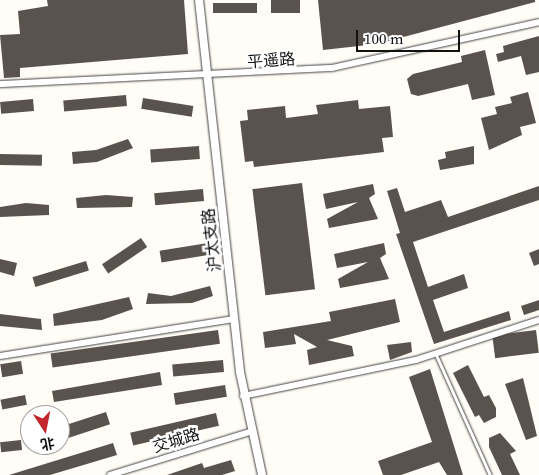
<!DOCTYPE html>
<meta charset="utf-8">
<style>
body{margin:0}
#map{position:relative;width:539px;height:475px;overflow:hidden;background:#fffdf5;font-family:"Source Serif 4","Noto Sans SC",serif}
div>[style]{position:absolute}
[style*='--x']{left:calc(var(--x)*1px);top:calc(var(--y)*1px);width:calc(var(--w)*1px);rotate:calc(var(--a)*1deg)}
.building>*{inset:0;background:#5a524d;transform-origin:0 0}
.roads{filter:drop-shadow(0 0 1px #444) drop-shadow(0 0 1px #444)}
.service>*{height:3px;margin:-1.5px;padding:0 1.5px;transform-origin:1.5px;border-radius:1.5px;background:#fff}
.minor>*{height:6px;margin:-3px;padding:0 3px;transform-origin:3px;border-radius:3px;background:#fff}
.tertiary>*{height:8px;margin:-4px;padding:0 4px;transform-origin:4px;border-radius:4px;background:#fff}
span{translate:-50% -50%;white-space:nowrap;text-align:center;line-height:1.15;-webkit-text-stroke:5px #fff;paint-order:stroke}
.street-label{font-size:16px;color:#111}
.north{position:absolute;left:20px;top:405px;width:50px;height:50px;box-sizing:border-box;background:#fff;border:1px solid #a0a0a0;border-radius:50%;rotate:169deg;font-size:14px;font-weight:700;line-height:20px;text-align:center;color:#111}
.north::after{content:'';display:block;margin:auto;width:18px;height:22px;background:#c4262e;clip-path:polygon(50% 0,100% 100%,50% 72%,0 100%)}
.scale{position:absolute;left:356px;top:30px;width:104px;height:22px;box-sizing:border-box;border:2px solid #111;border-top:0;padding-left:6px;font-size:15px;line-height:18px;white-space:nowrap;color:#111;-webkit-text-stroke:4px #fff;paint-order:stroke}
</style>
<div id="map">
<div class="building">
<div style="clip-path:polygon(47px 0,184px 0,188px 54px,20px 68px,20px 77px,4px 78px,0 35px,20px 34px,18px 11px,48px 6px)"></div>
<div style="left:271px;top:0;width:29px;height:13px"></div>
<div style="clip-path:polygon(318px 0,535px 0,535px 2px,377px 44px,323px 50px)"></div>
<div style="left:213px;top:3px;width:44px;height:10px"></div>
<div style="clip-path:polygon(539px 36px,539px 72px,526px 75px,521px 56px,498px 62px,496px 54px,504px 52px,503px 46px)"></div>
<div style="clip-path:polygon(485px 50px,495px 95px,472px 100px,468px 84px,418px 96px,411px 94px,407px 79px,413px 74px,462px 62px,461px 56px)"></div>
<div style="clip-path:polygon(528px 92px,536px 123px,520px 127px,522px 135px,489px 150px,481px 118px,497px 114px,495px 107px,512px 103px,510px 97px)"></div>
<div style="left:126px;top:95px;width:11px;height:63px;rotate:85deg"></div>
<div style="left:143px;top:98px;width:51px;height:11px;rotate:9deg"></div>
<div style="left:33px;top:99px;width:12px;height:33px;rotate:85deg"></div>
<div style="clip-path:polygon(358px 100px,359px 109px,390px 106px,393px 137px,382px 138px,384px 152px,254px 167px,253px 161px,245px 162px,240px 121px,248px 120px,247px 110px,285px 106px,286px 118px,318px 114px,316px 105px)"></div>
<div style="clip-path:polygon(128px 139px,133px 148px,97px 162px,73px 164px,72px 152px,96px 150px)"></div>
<div style="left:199px;top:146px;width:13px;height:49px;rotate:86deg"></div>
<div style="clip-path:polygon(474px 146px,474px 164px,440px 170px,438px 160px,446px 158px,445px 152px)"></div>
<div style="left:0;top:154px;width:42px;height:11px;rotate:1deg"></div>
<div style="left:302px;top:183px;width:107px;height:50px;rotate:83deg"></div>
<div style="clip-path:polygon(373px 184px,375px 194px,369px 198px,378px 219px,329px 228px,327px 219px,358px 202px,326px 209px,323px 194px)"></div>
<div style="clip-path:polygon(539px 186px,539px 200px,413px 242px,428px 287px,464px 274px,468px 288px,433px 300px,444px 332px,509px 311px,511px 320px,434px 344px,396px 234px,400px 233px,387px 191px,397px 188px,405px 212px,441px 200px,448px 217px)"></div>
<div style="left:203px;top:189px;width:12px;height:49px;rotate:85deg"></div>
<div style="clip-path:polygon(106px 195px,133px 197px,132px 207px,77px 208px,76px 198px)"></div>
<div style="clip-path:polygon(26px 203px,49px 205px,49px 215px,0 217px,0 207px)"></div>
<div style="left:141px;top:238px;width:11px;height:47px;rotate:56deg"></div>
<div style="left:208px;top:243px;width:12px;height:49px;rotate:81deg"></div>
<div style="clip-path:polygon(384px 243px,386px 254px,380px 258px,389px 279px,340px 288px,338px 279px,368px 262px,337px 268px,334px 254px)"></div>
<div style="clip-path:polygon(539px 249px,539px 264px,534px 266px,529px 253px)"></div>
<div style="clip-path:polygon(0 259px,17px 263px,14px 276px,0 272px)"></div>
<div style="left:86px;top:261px;width:10px;height:56px;rotate:73deg"></div>
<div style="clip-path:polygon(210px 286px,213px 296px,192px 303px,146px 304px,148px 293px,171px 296px)"></div>
<div style="clip-path:polygon(129px 297px,133px 309px,102px 320px,54px 326px,53px 314px)"></div>
<div style="clip-path:polygon(395px 299px,400px 322px,327px 340px,352px 346px,354px 356px,309px 365px,307px 350px,317px 347px,294px 334px,296px 344px,265px 348px,263px 332px,331px 321px,329px 312px)"></div>
<div style="clip-path:polygon(539px 300px,539px 310px,524px 315px,521px 306px)"></div>
<div style="clip-path:polygon(0 314px,41px 319px,42px 330px,0 326px)"></div>
<div style="left:218px;top:330px;width:14px;height:169px;rotate:82deg"></div>
<div style="left:536px;top:330px;width:23px;height:44px;rotate:83deg"></div>
<div style="clip-path:polygon(411px 342px,412px 352px,390px 360px,387px 345px)"></div>
<div style="left:223px;top:360px;width:12px;height:51px;rotate:85deg"></div>
<div style="left:21px;top:361px;width:13px;height:21px;rotate:81deg"></div>
<div style="clip-path:polygon(468px 365px,484px 397px,489px 395px,496px 408px,496px 417px,484px 423px,479px 415px,475px 417px,453px 373px)"></div>
<div style="clip-path:polygon(430px 369px,463px 475px,447px 475px,439px 462px,401px 475px,383px 475px,378px 461px,432px 442px,409px 377px)"></div>
<div style="clip-path:polygon(160px 372px,162px 385px,54px 402px,52px 391px)"></div>
<div style="clip-path:polygon(523px 378px,537px 436px,526px 440px,505px 384px)"></div>
<div style="left:225px;top:385px;width:12px;height:52px;rotate:81deg"></div>
<div style="left:25px;top:395px;width:10px;height:25px;rotate:79deg"></div>
<div style="left:106px;top:412px;width:13px;height:48px;rotate:72deg"></div>
<div style="left:216px;top:413px;width:13px;height:88px;rotate:77deg"></div>
<div style="clip-path:polygon(500px 433px,516px 451px,510px 454px,520px 475px,502px 475px,489px 447px,489px 438px)"></div>
<div style="left:21px;top:440px;width:10px;height:21px;rotate:84deg"></div>
<div style="clip-path:polygon(113px 443px,117px 455px,50px 475px,9px 475px)"></div>
<div style="clip-path:polygon(231px 460px,235px 471px,222px 475px,167px 475px,202px 463px,204px 468px)"></div>
</div>
<div class="roads">
<div class="service">
<div style="--x:436;--y:355;--w:132;--a:65.8"></div>
</div>
<div class="minor">
<div style="--x:0;--y:84;--w:332;--a:-2.8"></div>
<div style="--x:332;--y:68;--w:212;--a:-12.5"></div>
<div style="--x:0;--y:356;--w:237;--a:-9"></div>
<div style="--x:243;--y:396;--w:177;--a:-11.8"></div>
<div style="--x:416;--y:360;--w:129;--a:-18"></div>
<div style="--x:110;--y:475;--w:146;--a:-17.1"></div>
</div>
<div class="tertiary">
<div style="--x:199;--y:0;--w:374;--a:83.7"></div>
<div style="--x:240;--y:372;--w:105;--a:77.9"></div>
</div>
</div>
<div class="street-label">
<span style="left:271px;top:60px;rotate:-4deg">平遥路</span>
<span style="left:211px;top:240px;rotate:-96deg">沪太支路</span>
<span style="left:176px;top:440px;rotate:-17deg">交城路</span>
</div>
<div class="north">北</div>
<div class="scale">100 m</div>
</div>
